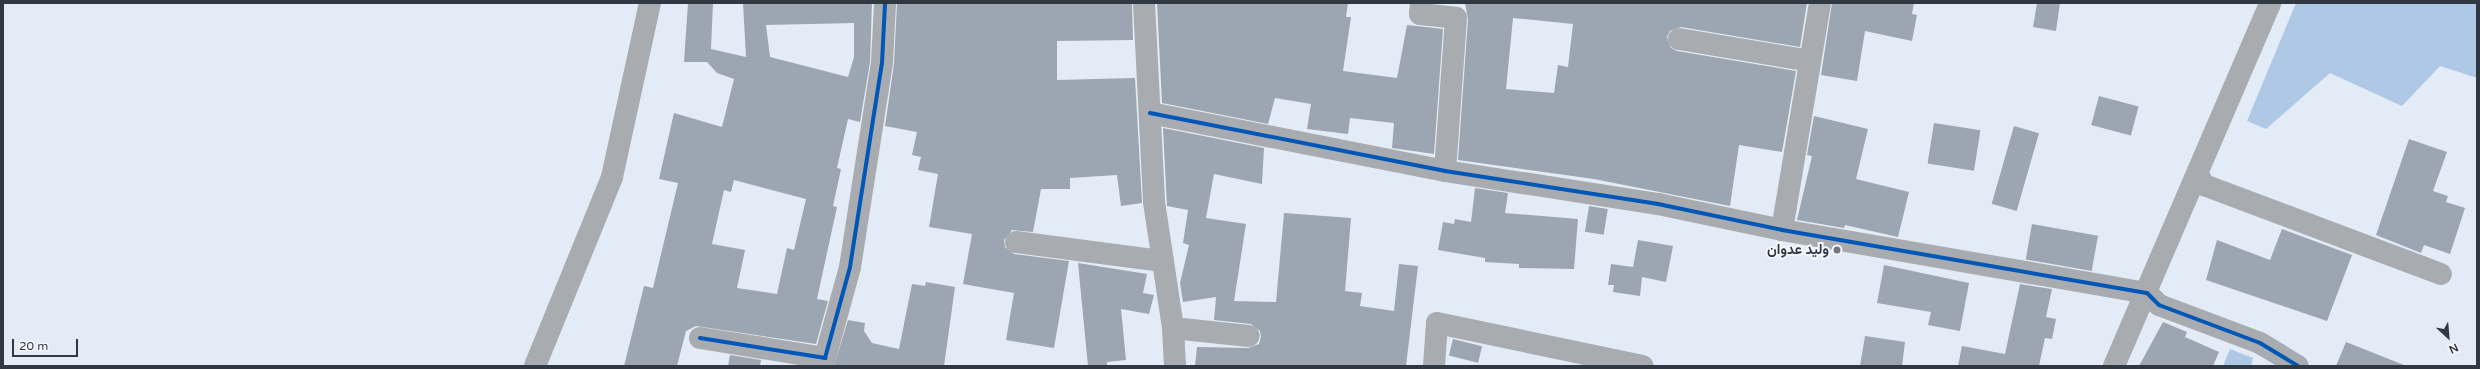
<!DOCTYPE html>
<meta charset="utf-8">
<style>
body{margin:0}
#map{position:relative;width:2480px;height:369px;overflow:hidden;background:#e3ecf6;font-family:"Varela Round",Vazirmatn,sans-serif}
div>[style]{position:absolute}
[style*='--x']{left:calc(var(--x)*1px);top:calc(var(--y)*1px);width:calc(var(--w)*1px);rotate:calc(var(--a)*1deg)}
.forest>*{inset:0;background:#aec8e5}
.building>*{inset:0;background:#9ba6b2;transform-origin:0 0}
.minor>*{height:22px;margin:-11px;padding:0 11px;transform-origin:11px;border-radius:11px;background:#a8acb0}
.cycleway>*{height:4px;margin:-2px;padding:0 2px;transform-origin:2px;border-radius:2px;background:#0057b8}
.dots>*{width:11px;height:11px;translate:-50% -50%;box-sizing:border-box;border:2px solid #f3f7fc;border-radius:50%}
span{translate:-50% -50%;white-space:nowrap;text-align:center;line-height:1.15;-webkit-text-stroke:4px #f3f7fc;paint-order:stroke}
.poi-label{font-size:14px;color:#303841;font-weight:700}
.right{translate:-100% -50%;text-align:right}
.frame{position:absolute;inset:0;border:4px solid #303841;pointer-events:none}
.north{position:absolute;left:2428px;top:317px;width:40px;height:40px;-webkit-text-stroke:3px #f3f7fc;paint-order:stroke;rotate:154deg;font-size:11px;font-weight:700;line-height:16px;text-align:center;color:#303841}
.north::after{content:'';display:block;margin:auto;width:14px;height:18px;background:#303841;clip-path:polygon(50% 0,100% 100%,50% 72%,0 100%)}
.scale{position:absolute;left:12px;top:339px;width:66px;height:18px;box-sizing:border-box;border:2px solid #303841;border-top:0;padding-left:5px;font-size:12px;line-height:14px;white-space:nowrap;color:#303841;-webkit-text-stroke:3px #f3f7fc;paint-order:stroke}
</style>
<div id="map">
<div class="forest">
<div style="clip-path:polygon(2296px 3px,2477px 3px,2477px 78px,2440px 66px,2402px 106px,2330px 73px,2266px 129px,2247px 121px)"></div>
<div style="clip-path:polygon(2230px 349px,2253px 358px,2251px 366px,2223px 366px)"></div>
</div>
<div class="building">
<div style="clip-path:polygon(evenodd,688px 3px,713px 3px,711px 49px,746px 57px,743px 3px,872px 3px,870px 62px,860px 122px,848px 119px,837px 168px,841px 169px,833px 206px,837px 207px,817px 299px,828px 301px,816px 344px,696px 326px,686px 331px,677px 366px,624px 366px,644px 286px,653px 288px,678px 183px,659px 179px,674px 113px,722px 127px,734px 79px,717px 73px,707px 62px,684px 62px,688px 3px,854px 23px,854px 57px,848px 77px,770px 57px,766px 25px,854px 23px,688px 3px,734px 180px,806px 199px,794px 250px,787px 248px,777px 294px,737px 288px,745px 250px,712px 244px,724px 190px,731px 192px,734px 180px)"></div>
<div style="clip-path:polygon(897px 3px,1132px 3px,1133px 40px,1057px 41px,1057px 80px,1135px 78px,1142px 203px,1121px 206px,1117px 175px,1070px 178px,1070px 189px,1041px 189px,1033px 232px,1012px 230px,1004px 240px,1005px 247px,1014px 254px,1069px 261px,1054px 348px,1006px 340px,1014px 293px,963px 284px,972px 234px,929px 227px,938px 174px,918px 170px,921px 157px,912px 155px,917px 132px,885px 126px,894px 64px)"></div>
<div style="clip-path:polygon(1157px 3px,1348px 3px,1346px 17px,1351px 17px,1343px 71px,1397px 78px,1407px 25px,1443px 29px,1434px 154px,1392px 148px,1394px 123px,1350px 118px,1348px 134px,1307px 129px,1311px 104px,1275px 98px,1268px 124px,1162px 103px)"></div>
<div style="clip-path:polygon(evenodd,1465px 3px,1807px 3px,1800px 47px,1681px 27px,1670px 31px,1667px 37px,1671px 48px,1677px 51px,1796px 71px,1782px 152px,1739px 145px,1730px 206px,1594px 179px,1458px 160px,1468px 19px,1465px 3px,1513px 18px,1573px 24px,1568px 67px,1558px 65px,1554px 93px,1506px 89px,1513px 18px)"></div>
<div style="clip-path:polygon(1832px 3px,1914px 3px,1912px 14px,1917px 15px,1912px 41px,1865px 31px,1857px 81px,1821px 75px)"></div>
<div style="clip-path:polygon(2037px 3px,2060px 3px,2056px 31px,2033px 27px)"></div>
<div style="left:2099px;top:96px;width:41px;height:30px;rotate:15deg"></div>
<div style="clip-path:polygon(1814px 116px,1868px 129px,1856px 179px,1909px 192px,1898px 237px,1845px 225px,1844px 228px,1797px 220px,1812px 156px,1807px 155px)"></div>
<div style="left:1934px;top:123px;width:47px;height:41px;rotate:9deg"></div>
<div style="left:2014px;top:126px;width:26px;height:81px;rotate:16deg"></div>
<div style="clip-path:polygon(1163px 128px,1264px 148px,1262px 184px,1214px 174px,1206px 218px,1246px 224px,1234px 301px,1276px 302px,1284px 213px,1351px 218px,1345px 291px,1362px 293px,1360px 306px,1394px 311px,1399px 264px,1418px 266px,1406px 366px,1195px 366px,1197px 347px,1248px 348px,1259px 344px,1261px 337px,1260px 331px,1251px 324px,1214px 320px,1216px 297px,1183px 302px,1180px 283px,1189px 245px,1183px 243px,1188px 210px,1167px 206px)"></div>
<div style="clip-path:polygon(2409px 139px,2447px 152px,2433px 191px,2448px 196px,2446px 202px,2465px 208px,2450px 254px,2424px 245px,2421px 253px,2376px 235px)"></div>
<div style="clip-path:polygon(1475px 188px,1508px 193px,1505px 213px,1578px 219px,1574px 269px,1519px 268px,1519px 264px,1485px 262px,1485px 258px,1438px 250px,1443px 222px,1454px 224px,1455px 219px,1471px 222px)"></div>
<div style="left:1589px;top:206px;width:19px;height:26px;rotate:9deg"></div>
<div style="left:2032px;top:224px;width:67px;height:36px;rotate:10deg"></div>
<div style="clip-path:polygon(2282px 229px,2352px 255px,2327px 321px,2206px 280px,2217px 240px,2270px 260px)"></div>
<div style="clip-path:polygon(1638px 240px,1673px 246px,1666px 282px,1642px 277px,1640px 296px,1613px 292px,1614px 285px,1608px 285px,1611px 264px,1633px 267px)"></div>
<div style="clip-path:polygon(1078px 263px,1147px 274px,1143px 293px,1154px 295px,1149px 314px,1121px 309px,1126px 360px,1107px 362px,1107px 366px,1088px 366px)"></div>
<div style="clip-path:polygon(1884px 265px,1969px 283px,1960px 331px,1928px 325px,1931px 312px,1877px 303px)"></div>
<div style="clip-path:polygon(926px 282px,955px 287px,944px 366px,834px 366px,848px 320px,865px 323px,864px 331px,872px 343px,899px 349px,912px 284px,925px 286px)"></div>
<div style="clip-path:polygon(2020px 284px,2052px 289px,2046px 317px,2056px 319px,2052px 339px,2045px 338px,2039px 366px,1958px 366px,1962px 346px,2005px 354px)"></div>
<div style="clip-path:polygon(2163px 322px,2187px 332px,2185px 337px,2219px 352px,2213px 366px,2139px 366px)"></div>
<div style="clip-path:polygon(1865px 336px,1905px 342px,1902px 366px,1860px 366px)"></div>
<div style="left:1453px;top:339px;width:30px;height:17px;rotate:14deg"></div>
<div style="clip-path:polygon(2346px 342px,2404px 365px,2404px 366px,2336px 366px)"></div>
<div style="clip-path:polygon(730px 355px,761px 360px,760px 366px,728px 366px)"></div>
</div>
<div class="minor">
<div style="--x:1144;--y:3;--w:199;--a:87.1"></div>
<div style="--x:1154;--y:202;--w:127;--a:81.4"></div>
<div style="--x:1173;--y:328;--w:38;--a:87"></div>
<div style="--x:1421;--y:3;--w:11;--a:95"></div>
<div style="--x:1420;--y:14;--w:36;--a:6"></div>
<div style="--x:1456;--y:18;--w:153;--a:94.1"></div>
<div style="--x:1679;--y:39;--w:133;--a:9.5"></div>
<div style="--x:1150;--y:113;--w:301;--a:11.1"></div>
<div style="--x:1445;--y:171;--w:216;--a:8.8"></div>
<div style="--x:1658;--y:204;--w:127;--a:11.8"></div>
<div style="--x:1782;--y:230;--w:370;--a:9.8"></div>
<div style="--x:2147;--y:293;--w:17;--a:45"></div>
<div style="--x:2159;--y:305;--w:108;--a:20.6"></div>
<div style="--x:2260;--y:343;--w:44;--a:31.2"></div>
<div style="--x:2198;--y:175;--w:12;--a:59"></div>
<div style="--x:2204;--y:185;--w:253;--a:20.6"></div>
<div style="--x:1782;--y:230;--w:230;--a:-80.5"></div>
<div style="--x:1016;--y:242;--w:148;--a:7.4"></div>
<div style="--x:1173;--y:328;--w:76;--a:6"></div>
<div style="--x:700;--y:338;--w:127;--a:9.1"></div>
<div style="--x:825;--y:358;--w:94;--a:-74.6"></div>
<div style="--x:850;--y:267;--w:206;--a:-81.1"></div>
<div style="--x:882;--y:63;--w:60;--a:-87.1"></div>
<div style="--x:535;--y:366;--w:204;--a:-67.8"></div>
<div style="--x:612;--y:177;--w:178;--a:-77.7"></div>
<div style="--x:1434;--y:366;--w:43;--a:-86"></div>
<div style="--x:1437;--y:323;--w:210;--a:11.8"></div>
<div style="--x:2114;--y:366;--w:395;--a:-66.7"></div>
</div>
<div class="cycleway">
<div style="--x:1150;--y:113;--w:301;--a:11.1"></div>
<div style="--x:1445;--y:171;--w:216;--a:8.8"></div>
<div style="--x:1658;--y:204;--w:127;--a:11.8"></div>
<div style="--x:1782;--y:230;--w:370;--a:9.8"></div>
<div style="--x:2147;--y:293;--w:17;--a:45"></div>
<div style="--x:2159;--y:305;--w:108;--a:20.6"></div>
<div style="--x:2260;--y:343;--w:44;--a:31.2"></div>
<div style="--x:700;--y:338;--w:127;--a:9.1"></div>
<div style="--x:825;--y:358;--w:94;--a:-74.6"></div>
<div style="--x:850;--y:267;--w:206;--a:-81.1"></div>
<div style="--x:882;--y:63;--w:60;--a:-87.1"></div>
</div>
<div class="dots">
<div style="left:1837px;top:250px;background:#6f7780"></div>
</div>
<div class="poi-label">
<span class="right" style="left:1829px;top:250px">وليد عدوان</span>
</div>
<div class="frame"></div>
<div class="north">N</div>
<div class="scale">20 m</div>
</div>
